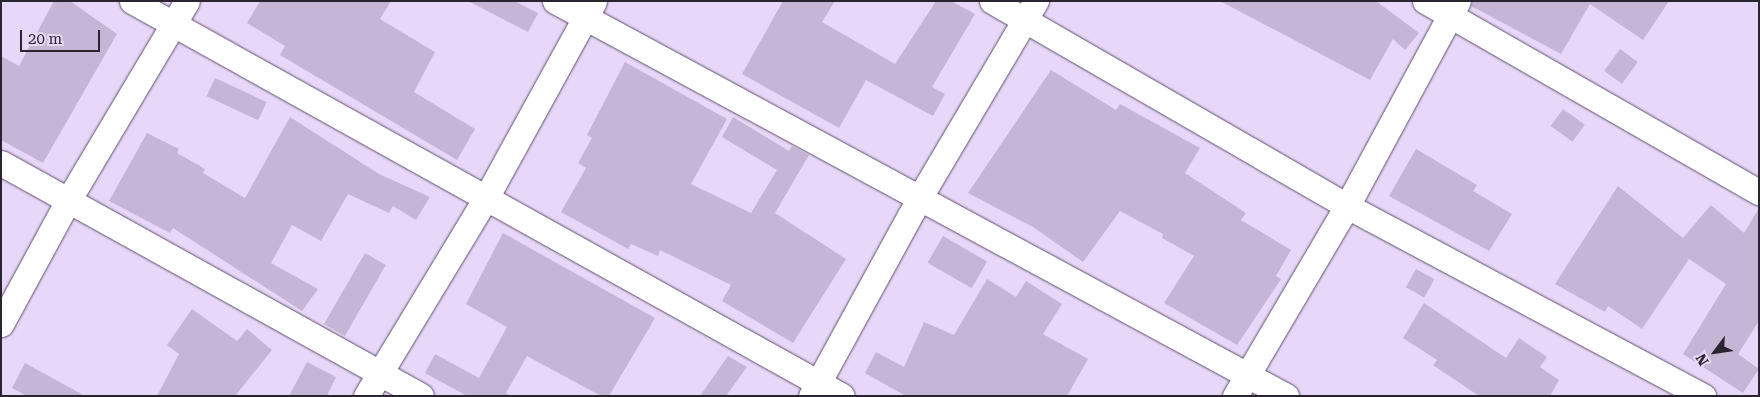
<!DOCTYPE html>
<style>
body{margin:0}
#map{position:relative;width:1760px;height:397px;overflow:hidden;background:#e7d7f8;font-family:"Roboto Serif",serif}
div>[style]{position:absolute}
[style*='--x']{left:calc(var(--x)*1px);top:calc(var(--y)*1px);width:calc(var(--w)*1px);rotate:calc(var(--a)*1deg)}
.building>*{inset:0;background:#c6b6d6;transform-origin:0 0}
.roads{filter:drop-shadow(0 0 1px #5e506d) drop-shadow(0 0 1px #5e506d)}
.minor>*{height:25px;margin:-12.5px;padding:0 12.5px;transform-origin:12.5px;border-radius:12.5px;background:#fff}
span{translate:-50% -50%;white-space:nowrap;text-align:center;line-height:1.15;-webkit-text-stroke:5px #e7d7f8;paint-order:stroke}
.frame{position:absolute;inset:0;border:2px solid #2a2431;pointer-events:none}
.north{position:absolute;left:1690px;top:327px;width:50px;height:50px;-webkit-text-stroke:4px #e7d7f8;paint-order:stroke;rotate:239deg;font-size:14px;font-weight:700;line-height:20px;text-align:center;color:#2a2431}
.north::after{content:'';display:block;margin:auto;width:18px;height:22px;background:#2a2431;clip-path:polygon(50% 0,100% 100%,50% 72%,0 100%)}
.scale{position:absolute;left:20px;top:30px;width:80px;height:22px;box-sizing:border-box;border:2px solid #2a2431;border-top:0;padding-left:6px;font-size:15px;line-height:18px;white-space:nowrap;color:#2a2431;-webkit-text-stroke:4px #e7d7f8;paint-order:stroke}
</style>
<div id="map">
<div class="building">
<div style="clip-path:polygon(54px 1px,70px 1px,117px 34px,43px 163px,1px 140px,1px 56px,19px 66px)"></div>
<div style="clip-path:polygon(260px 1px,391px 1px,380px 19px,435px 52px,414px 92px,475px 129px,457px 160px,280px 55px,285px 46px,247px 23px)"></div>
<div style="clip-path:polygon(468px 1px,514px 1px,538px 13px,528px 32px)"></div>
<div style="clip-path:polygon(783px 1px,835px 1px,822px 22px,895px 64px,936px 1px,951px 1px,975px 14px,932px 87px,945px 94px,933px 116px,866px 80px,839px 128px,742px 74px)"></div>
<div style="clip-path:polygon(1220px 1px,1376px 1px,1419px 33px,1405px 50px,1393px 39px,1370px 80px)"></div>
<div style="clip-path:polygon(1472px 1px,1669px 1px,1643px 40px,1590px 4px,1561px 54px,1471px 6px)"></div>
<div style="left:1620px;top:49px;width:22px;height:27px;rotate:36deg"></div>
<div style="clip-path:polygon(625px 62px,727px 119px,691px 184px,751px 213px,777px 170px,722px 137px,733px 117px,789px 151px,792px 146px,809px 155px,775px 213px,846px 259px,793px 343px,722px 301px,731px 285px,660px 250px,658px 256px,631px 244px,628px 249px,561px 212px,586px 168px,578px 163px,592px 138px,587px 135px)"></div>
<div style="clip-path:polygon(1051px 70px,1116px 110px,1120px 104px,1200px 148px,1185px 173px,1246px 213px,1241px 220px,1291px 250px,1276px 276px,1281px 279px,1237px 345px,1164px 303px,1194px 256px,1162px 238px,1163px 234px,1120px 211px,1083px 262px,1033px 227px,968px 193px)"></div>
<div style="left:215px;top:78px;width:57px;height:20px;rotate:25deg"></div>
<div style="left:1563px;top:109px;width:27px;height:21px;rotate:36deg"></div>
<div style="clip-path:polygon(290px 117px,379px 174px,430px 197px,416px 220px,393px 206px,389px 213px,348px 194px,321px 241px,292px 225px,271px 263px,318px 289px,302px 311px,173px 228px,170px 233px,109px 201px,147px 133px,179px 149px,177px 153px,205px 169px,203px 173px,245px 198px)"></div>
<div style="clip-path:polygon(1416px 149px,1477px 185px,1473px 191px,1512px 214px,1489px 251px,1389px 196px)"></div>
<div style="clip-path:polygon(1618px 186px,1683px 238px,1711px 205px,1744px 233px,1759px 208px,1759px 321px,1738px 354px,1759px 369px,1743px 393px,1683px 354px,1726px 284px,1689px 259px,1642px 329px,1608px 306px,1605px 312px,1555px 284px)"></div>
<div style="clip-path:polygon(503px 233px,655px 318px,609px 396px,601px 396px,527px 356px,506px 393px,511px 396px,467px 396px,425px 373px,435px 354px,479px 378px,507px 327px,466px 304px)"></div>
<div style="left:943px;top:236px;width:51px;height:31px;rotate:30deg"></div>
<div style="left:365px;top:253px;width:24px;height:82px;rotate:30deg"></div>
<div style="left:1416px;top:269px;width:21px;height:21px;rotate:29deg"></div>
<div style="clip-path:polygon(987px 279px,1016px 297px,1026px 281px,1062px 304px,1043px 334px,1088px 359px,1067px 396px,906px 396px,865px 373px,876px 352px,904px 367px,924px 322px,954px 335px)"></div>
<div style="clip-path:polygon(1424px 303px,1506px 358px,1519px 338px,1547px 357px,1540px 367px,1559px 380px,1550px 396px,1479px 396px,1433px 365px,1437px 360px,1403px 338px)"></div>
<div style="clip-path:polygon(192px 309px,237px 341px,247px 329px,272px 350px,235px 396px,157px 396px,179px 354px,167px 345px)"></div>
<div style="clip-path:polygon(728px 356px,747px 367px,726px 396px,700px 396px)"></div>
<div style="clip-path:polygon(307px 362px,336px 377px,327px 396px,289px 396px)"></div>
<div style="clip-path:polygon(25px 363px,85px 396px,27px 396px,12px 388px)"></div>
</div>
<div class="roads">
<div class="minor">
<div style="--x:132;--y:1;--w:812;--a:29.09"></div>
<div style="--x:555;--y:1;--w:831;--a:28.38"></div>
<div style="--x:992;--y:1;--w:410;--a:30"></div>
<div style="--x:1347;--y:206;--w:404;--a:28.1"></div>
<div style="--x:1425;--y:1;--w:385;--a:29.8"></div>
<div style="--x:1;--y:163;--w:480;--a:29"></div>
<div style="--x:1;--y:324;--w:142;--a:-61.5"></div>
<div style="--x:69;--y:199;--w:230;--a:-59.2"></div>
<div style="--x:366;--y:396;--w:234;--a:-58.8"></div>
<div style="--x:487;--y:196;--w:222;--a:-61.2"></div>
<div style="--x:811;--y:396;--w:227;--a:-61.3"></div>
<div style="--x:920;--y:197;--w:228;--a:-59.4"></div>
<div style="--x:1235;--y:396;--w:221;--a:-59.5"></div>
<div style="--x:1347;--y:206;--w:233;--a:-61.6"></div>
</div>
</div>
<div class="frame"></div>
<div class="north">N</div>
<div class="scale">20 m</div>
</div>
